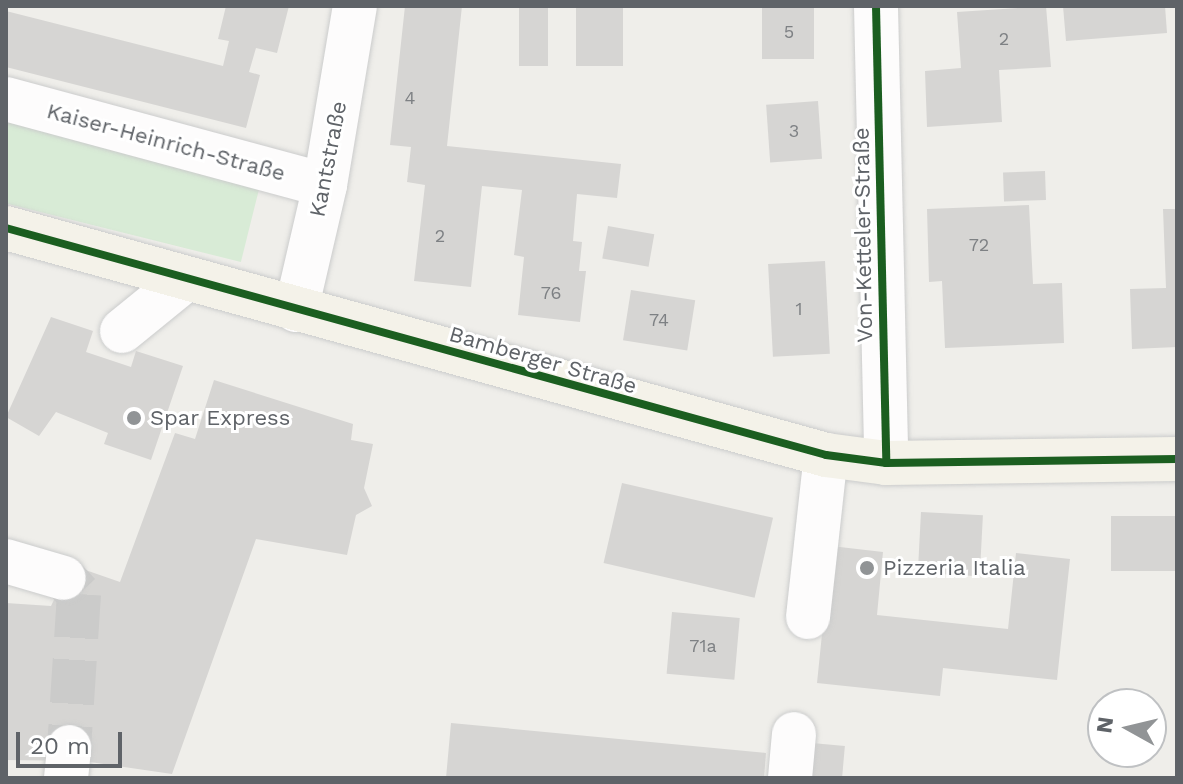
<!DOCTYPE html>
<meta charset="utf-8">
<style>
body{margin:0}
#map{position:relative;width:1183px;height:784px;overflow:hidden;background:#efeeea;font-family:"Work Sans",sans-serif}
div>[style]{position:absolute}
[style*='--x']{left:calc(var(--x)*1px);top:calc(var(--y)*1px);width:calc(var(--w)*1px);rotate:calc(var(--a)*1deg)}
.green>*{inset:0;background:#d8ebd6;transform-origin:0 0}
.building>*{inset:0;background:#d6d5d3;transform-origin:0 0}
.minor-tunnel>*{height:44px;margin-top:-22px;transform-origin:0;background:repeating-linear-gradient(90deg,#cbcbca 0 44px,transparent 0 66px)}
.roads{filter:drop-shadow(0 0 2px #cbcccc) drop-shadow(0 0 2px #cbcccc)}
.minor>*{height:44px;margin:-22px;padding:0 22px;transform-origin:22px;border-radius:22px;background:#fdfcfc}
.major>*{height:44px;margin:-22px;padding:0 22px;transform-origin:22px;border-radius:22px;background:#f4f2e9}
.cycleway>*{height:8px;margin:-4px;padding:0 4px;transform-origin:4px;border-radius:4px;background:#1b5e20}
.dots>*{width:22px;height:22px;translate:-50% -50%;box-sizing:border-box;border:4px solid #fff;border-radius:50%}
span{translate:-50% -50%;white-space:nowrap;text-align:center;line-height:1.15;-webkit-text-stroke:6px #fff;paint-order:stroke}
.number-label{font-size:18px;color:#7e8184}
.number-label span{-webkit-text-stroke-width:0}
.street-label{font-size:22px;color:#5f6368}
.poi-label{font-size:22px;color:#5f6368}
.left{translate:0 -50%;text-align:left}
.frame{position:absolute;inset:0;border:8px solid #5f6368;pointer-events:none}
.north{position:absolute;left:1087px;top:688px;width:80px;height:80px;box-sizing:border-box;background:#fff;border:2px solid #bfc1c3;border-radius:50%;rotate:278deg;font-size:22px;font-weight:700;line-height:32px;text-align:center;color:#5f6368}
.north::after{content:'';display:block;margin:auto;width:28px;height:36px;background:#919496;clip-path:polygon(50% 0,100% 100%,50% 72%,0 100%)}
.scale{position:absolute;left:16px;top:732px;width:106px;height:36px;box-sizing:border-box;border:4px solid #5f6368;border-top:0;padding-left:10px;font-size:24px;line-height:28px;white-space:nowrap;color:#5f6368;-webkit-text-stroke:6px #fff;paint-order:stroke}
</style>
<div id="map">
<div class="green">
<div style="left:6px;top:121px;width:262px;height:80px;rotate:14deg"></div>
</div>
<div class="building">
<div style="clip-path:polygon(226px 6px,289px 6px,277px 53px,256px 48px,249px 72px,260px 75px,246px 128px,6px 67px,6px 11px,223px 66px,229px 41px,218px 39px)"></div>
<div style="clip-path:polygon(405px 6px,462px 6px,447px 146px,621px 164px,617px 198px,577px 194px,573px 241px,582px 242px,579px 271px,586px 271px,580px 322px,518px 315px,524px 257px,514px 255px,522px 190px,482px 186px,471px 287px,414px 281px,425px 185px,407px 182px,411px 147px,390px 145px)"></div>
<div style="left:519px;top:6px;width:29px;height:60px"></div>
<div style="left:576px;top:6px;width:47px;height:60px"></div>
<div style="left:762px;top:6px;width:52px;height:53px"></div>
<div style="clip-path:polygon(1046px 6px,1051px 67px,999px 70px,1002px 122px,927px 127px,925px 71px,961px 68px,957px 12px)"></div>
<div style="clip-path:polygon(1063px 6px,1165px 6px,1167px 33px,1066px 41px)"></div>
<div style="left:818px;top:101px;width:58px;height:52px;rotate:86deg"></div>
<div style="left:1045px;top:171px;width:29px;height:42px;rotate:88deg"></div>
<div style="clip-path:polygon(1029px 205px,1033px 284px,1062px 283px,1064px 343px,945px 348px,942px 281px,929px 282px,927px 209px)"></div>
<div style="clip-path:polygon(1163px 209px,1177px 209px,1177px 347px,1132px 349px,1130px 289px,1166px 288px)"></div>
<div style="left:608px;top:226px;width:47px;height:33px;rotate:10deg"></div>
<div style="left:825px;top:261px;width:93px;height:57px;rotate:87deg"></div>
<div style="left:631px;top:290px;width:65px;height:51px;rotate:9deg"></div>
<div style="clip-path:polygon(51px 317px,93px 331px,86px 352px,131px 367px,136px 351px,183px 366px,151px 460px,104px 444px,108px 433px,56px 412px,39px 436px,6px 417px)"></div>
<div style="clip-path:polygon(214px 380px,353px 424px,351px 440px,373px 444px,364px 488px,372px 506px,356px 515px,347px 555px,256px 539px,172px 774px,83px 761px,6px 760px,6px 603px,51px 606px,71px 565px,120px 582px,175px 433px,195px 439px)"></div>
<div style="left:622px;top:483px;width:155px;height:82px;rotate:13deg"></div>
<div style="left:921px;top:512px;width:62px;height:61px;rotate:3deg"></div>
<div style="left:1177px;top:516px;width:55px;height:66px;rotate:90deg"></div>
<div style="clip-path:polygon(831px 546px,883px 552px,877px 615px,1008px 629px,1016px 553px,1070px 559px,1057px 680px,943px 668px,940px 696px,817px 683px)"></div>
<div style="left:672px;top:612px;width:68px;height:62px;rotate:5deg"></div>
<div style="clip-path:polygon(451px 723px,766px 753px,764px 778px,446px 778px)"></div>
<div style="left:812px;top:743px;width:33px;height:35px;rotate:5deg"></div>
</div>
<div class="minor-tunnel">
<div style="--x:64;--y:578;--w:22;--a:47"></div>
<div style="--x:79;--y:594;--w:153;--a:93.7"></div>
</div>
<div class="roads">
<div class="minor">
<div style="--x:876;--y:6;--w:457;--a:88.7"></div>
<div style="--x:6;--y:99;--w:330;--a:15.1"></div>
<div style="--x:296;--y:310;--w:128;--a:-76.9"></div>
<div style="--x:325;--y:185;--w:181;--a:-80.5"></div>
<div style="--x:122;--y:331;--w:82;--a:-39.1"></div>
<div style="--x:6;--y:561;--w:60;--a:16.3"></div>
<div style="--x:808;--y:617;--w:163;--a:-83.7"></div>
<div style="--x:66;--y:778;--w:31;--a:-84"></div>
<div style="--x:790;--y:778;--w:44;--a:-84.8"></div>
</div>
<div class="major">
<div style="--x:6;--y:228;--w:851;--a:15.47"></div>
<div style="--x:826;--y:455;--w:61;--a:7.6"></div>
<div style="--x:886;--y:463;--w:291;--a:-0.8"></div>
</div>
</div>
<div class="cycleway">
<div style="--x:876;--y:6;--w:457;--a:88.7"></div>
<div style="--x:6;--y:228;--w:851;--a:15.47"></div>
<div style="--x:826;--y:455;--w:61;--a:7.6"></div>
<div style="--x:886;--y:463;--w:291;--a:-0.8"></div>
</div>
<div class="dots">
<div style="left:134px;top:418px;background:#919496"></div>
<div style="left:867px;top:568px;background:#919496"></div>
</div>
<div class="number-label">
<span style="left:789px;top:32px">5</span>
<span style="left:1004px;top:39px">2</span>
<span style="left:410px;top:98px">4</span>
<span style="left:794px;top:131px">3</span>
<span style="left:440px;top:236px">2</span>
<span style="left:979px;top:245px">72</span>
<span style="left:551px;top:293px">76</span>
<span style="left:799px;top:309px">1</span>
<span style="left:659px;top:320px">74</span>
<span style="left:703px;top:646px">71a</span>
</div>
<div class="street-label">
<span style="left:166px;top:142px;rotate:15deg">Kaiser-Heinrich-Straße</span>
<span style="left:328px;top:159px;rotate:-79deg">Kantstraße</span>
<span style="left:863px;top:235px;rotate:-91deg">Von-Ketteler-Straße</span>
<span style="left:543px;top:360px;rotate:16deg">Bamberger Straße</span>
</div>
<div class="poi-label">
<span class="left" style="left:150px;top:418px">Spar Express</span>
<span class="left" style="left:883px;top:568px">Pizzeria Italia</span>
</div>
<div class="frame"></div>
<div class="north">N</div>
<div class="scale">20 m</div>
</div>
